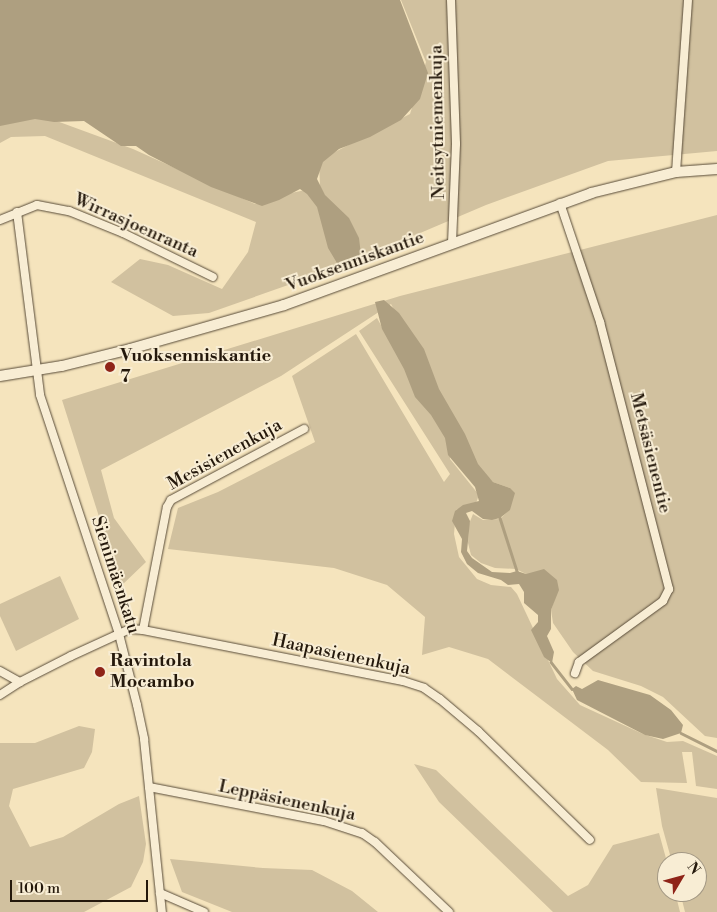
<!DOCTYPE html>
<meta charset="utf-8">
<style>
body{margin:0}
#map{position:relative;width:717px;height:912px;overflow:hidden;background:#f5e4bd;font-family:"Libre Bodoni",serif}
div>[style]{position:absolute}
[style*='--x']{left:calc(var(--x)*1px);top:calc(var(--y)*1px);width:calc(var(--w)*1px);rotate:calc(var(--a)*1deg)}
.green>*{inset:0;background:#d1c19f}
.water>*{inset:0;background:#ae9f80}
.stream>*{height:2.5px;margin:-1.25px;padding:0 1.25px;transform-origin:1.25px;border-radius:1.25px;background:#ae9f80}
.roads{filter:drop-shadow(0 0 1px #584b38) drop-shadow(0 0 1px #584b38)}
.minor>*{height:8px;margin:-4px;padding:0 4px;transform-origin:4px;border-radius:4px;background:#f8edd4}
.tertiary>*{height:10px;margin:-5px;padding:0 5px;transform-origin:5px;border-radius:5px;background:#f8edd4}
.dots>*{width:14px;height:14px;translate:-50% -50%;box-sizing:border-box;border:2px solid #f8edd4;border-radius:50%}
span{translate:-50% -50%;white-space:nowrap;text-align:center;line-height:1.15;-webkit-text-stroke:4px #f8edd4;paint-order:stroke}
.street-label{font-size:18px;color:#24180b}
.poi-label{font-size:18px;color:#24180b;font-weight:700}
.left{translate:0 -50%;text-align:left}
.north{position:absolute;left:657px;top:852px;width:50px;height:50px;box-sizing:border-box;background:#f8edd4;border:1px solid #a39884;border-radius:50%;rotate:53deg;font-size:14px;font-weight:700;line-height:20px;text-align:center;color:#24180b}
.north::after{content:'';display:block;margin:auto;width:18px;height:22px;background:#8f2418;clip-path:polygon(50% 0,100% 100%,50% 72%,0 100%)}
.scale{position:absolute;left:10px;top:880px;width:138px;height:22px;box-sizing:border-box;border:2px solid #24180b;border-top:0;padding-left:6px;font-size:15px;line-height:18px;white-space:nowrap;color:#24180b;-webkit-text-stroke:4px #f8edd4;paint-order:stroke}
</style>
<div id="map">
<div class="green">
<div style="clip-path:polygon(401px 0,717px 0,717px 151px,608px 161px,486px 205px,345px 265px,209px 313px,173px 316px,111px 282px,140px 259px,168px 265px,222px 289px,248px 252px,256px 222px,45px 136px,11px 137px,0 143px,0 125px,43px 116px,133px 149px,255px 204px,291px 193px,320px 187px,319px 160px,410px 114px,426px 62px)"></div>
<div style="clip-path:polygon(717px 215px,717px 738px,705px 736px,663px 697px,641px 686px,593px 671px,573px 652px,553px 623px,551px 610px,556px 595px,528px 575px,516px 569px,495px 568px,481px 563px,471px 555px,468px 543px,469px 524px,473px 514px,483px 520px,500px 519px,510px 509px,510px 488px,493px 482px,478px 468px,391px 304px,281px 376px,101px 470px,114px 518px,146px 562px,121px 586px,62px 400px,400px 296px)"></div>
<div style="clip-path:polygon(377px 318px,409px 376px,439px 417px,450px 450px,450px 459px,479px 495px,476px 503px,456px 510px,454px 534px,459px 557px,477px 579px,491px 585px,511px 587px,517px 594px,557px 679px,580px 705px,643px 734px,667px 742px,683px 741px,717px 756px,717px 789px,696px 786px,692px 752px,682px 752px,687px 783px,641px 782px,608px 750px,488px 659px,449px 647px,422px 655px,425px 617px,387px 585px,334px 568px,168px 549px,178px 508px,218px 492px,315px 442px,292px 376px,356px 334px,444px 482px,450px 474px,359px 331px)"></div>
<div style="clip-path:polygon(60px 576px,79px 619px,16px 651px,0 616px,0 604px)"></div>
<div style="clip-path:polygon(79px 726px,95px 729px,92px 752px,84px 768px,13px 789px,9px 806px,30px 847px,63px 837px,119px 804px,139px 796px,146px 844px,143px 862px,131px 887px,84px 912px,0 912px,0 743px,35px 743px)"></div>
<div style="clip-path:polygon(414px 764px,436px 770px,568px 896px,588px 885px,613px 845px,659px 833px,667px 862px,667px 892px,675px 892px,680px 912px,553px 912px,439px 802px)"></div>
<div style="clip-path:polygon(656px 788px,717px 798px,717px 912px,685px 912px,680px 892px,697px 892px,697px 862px,672px 862px,662px 826px)"></div>
<div style="clip-path:polygon(170px 859px,263px 868px,312px 870px,352px 891px,378px 912px,232px 912px,182px 892px)"></div>
</div>
<div class="water">
<div style="clip-path:polygon(0 0,400px 0,428px 73px,420px 99px,401px 120px,370px 137px,339px 149px,323px 162px,317px 179px,325px 195px,349px 218px,359px 238px,362px 263px,348px 266px,337px 263px,328px 248px,317px 207px,307px 194px,300px 189px,279px 200px,262px 206px,211px 187px,149px 155px,136px 146px,121px 146px,84px 121px,54px 122px,35px 119px,0 126px)"></div>
<div style="clip-path:polygon(384px 300px,399px 313px,424px 349px,439px 389px,465px 434px,478px 464px,493px 482px,510px 488px,515px 493px,510px 510px,500px 518px,492px 520px,483px 519px,472px 511px,466px 513px,470px 521px,467px 551px,472px 558px,492px 572px,510px 573px,517px 571px,526px 574px,544px 569px,557px 580px,559px 590px,551px 610px,551px 629px,547px 636px,554px 652px,552px 663px,544px 657px,531px 630px,538px 622px,538px 615px,524px 603px,524px 592px,519px 584px,508px 585px,501px 580px,478px 573px,467px 564px,461px 552px,462px 539px,452px 521px,455px 511px,463px 505px,479px 501px,475px 487px,448px 455px,445px 438px,431px 415px,415px 397px,404px 369px,382px 329px,375px 302px)"></div>
<div style="clip-path:polygon(598px 680px,650px 695px,671px 710px,683px 725px,681px 733px,663px 739px,645px 735px,577px 700px,572px 689px,576px 686px,582px 689px)"></div>
</div>
<div class="stream">
<div style="--x:500;--y:518;--w:56;--a:72.2"></div>
<div style="--x:551;--y:662;--w:34;--a:52"></div>
<div style="--x:681;--y:733;--w:40;--a:26.6"></div>
</div>
<div class="roads">
<div class="minor">
<div style="--x:451;--y:0;--w:144;--a:88"></div>
<div style="--x:456;--y:144;--w:99;--a:92.3"></div>
<div style="--x:676;--y:172;--w:172;--a:-86"></div>
<div style="--x:560;--y:203;--w:126;--a:71.4"></div>
<div style="--x:600;--y:322;--w:276;--a:75.5"></div>
<div style="--x:669;--y:589;--w:13;--a:117"></div>
<div style="--x:663;--y:601;--w:104;--a:144"></div>
<div style="--x:579;--y:662;--w:12;--a:110"></div>
<div style="--x:17;--y:212;--w:184;--a:82.8"></div>
<div style="--x:40;--y:395;--w:252;--a:71.7"></div>
<div style="--x:119;--y:634;--w:73;--a:75.8"></div>
<div style="--x:137;--y:705;--w:35;--a:78"></div>
<div style="--x:144;--y:739;--w:174;--a:84.1"></div>
<div style="--x:0;--y:220;--w:40;--a:-22"></div>
<div style="--x:37;--y:205;--w:33;--a:11"></div>
<div style="--x:69;--y:211;--w:58;--a:22.2"></div>
<div style="--x:123;--y:233;--w:100;--a:26.1"></div>
<div style="--x:143;--y:630;--w:125;--a:-79"></div>
<div style="--x:167;--y:507;--w:8;--a:-60"></div>
<div style="--x:171;--y:500;--w:151;--a:-28.1"></div>
<div style="--x:0;--y:671;--w:23;--a:29"></div>
<div style="--x:0;--y:695;--w:24;--a:-33"></div>
<div style="--x:20;--y:682;--w:57;--a:-27"></div>
<div style="--x:71;--y:656;--w:65;--a:-24.6"></div>
<div style="--x:130;--y:629;--w:13;--a:4"></div>
<div style="--x:143;--y:630;--w:265;--a:11.1"></div>
<div style="--x:403;--y:681;--w:22;--a:18"></div>
<div style="--x:424;--y:688;--w:19;--a:35"></div>
<div style="--x:440;--y:699;--w:50;--a:40.1"></div>
<div style="--x:478;--y:731;--w:156;--a:44.2"></div>
<div style="--x:149;--y:787;--w:178;--a:11"></div>
<div style="--x:324;--y:821;--w:40;--a:18"></div>
<div style="--x:362;--y:833;--w:16;--a:35"></div>
<div style="--x:375;--y:842;--w:102;--a:43.4"></div>
<div style="--x:160;--y:893;--w:48;--a:23.4"></div>
</div>
<div class="tertiary">
<div style="--x:0;--y:376;--w:63;--a:-9.2"></div>
<div style="--x:62;--y:366;--w:70;--a:-14"></div>
<div style="--x:130;--y:349;--w:160;--a:-15.9"></div>
<div style="--x:284;--y:305;--w:327;--a:-20"></div>
<div style="--x:591;--y:193;--w:88;--a:-13.9"></div>
<div style="--x:676;--y:172;--w:41;--a:-4.2"></div>
</div>
</div>
<div class="dots">
<div style="left:110px;top:367px;background:#8f2418"></div>
<div style="left:100px;top:672px;background:#8f2418"></div>
</div>
<div class="street-label">
<span style="left:438px;top:122px;rotate:-91deg">Neitsytniemenkuja</span>
<span style="left:136px;top:226px;rotate:24deg">Wirrasjoenranta</span>
<span style="left:355px;top:262px;rotate:-20deg">Vuoksenniskantie</span>
<span style="left:650px;top:453px;rotate:76deg">Metsäsienentie</span>
<span style="left:225px;top:455px;rotate:-29deg">Mesisienenkuja</span>
<span style="left:115px;top:575px;rotate:72deg">Sienimäenkatu</span>
<span style="left:341px;top:655px;rotate:12deg">Haapasienenkuja</span>
<span style="left:287px;top:801px;rotate:12deg">Leppäsienenkuja</span>
</div>
<div class="poi-label">
<span class="left" style="left:120px;top:367px">Vuoksenniskantie<br>7</span>
<span class="left" style="left:110px;top:672px">Ravintola<br>Mocambo</span>
</div>
<div class="north">N</div>
<div class="scale">100 m</div>
</div>
